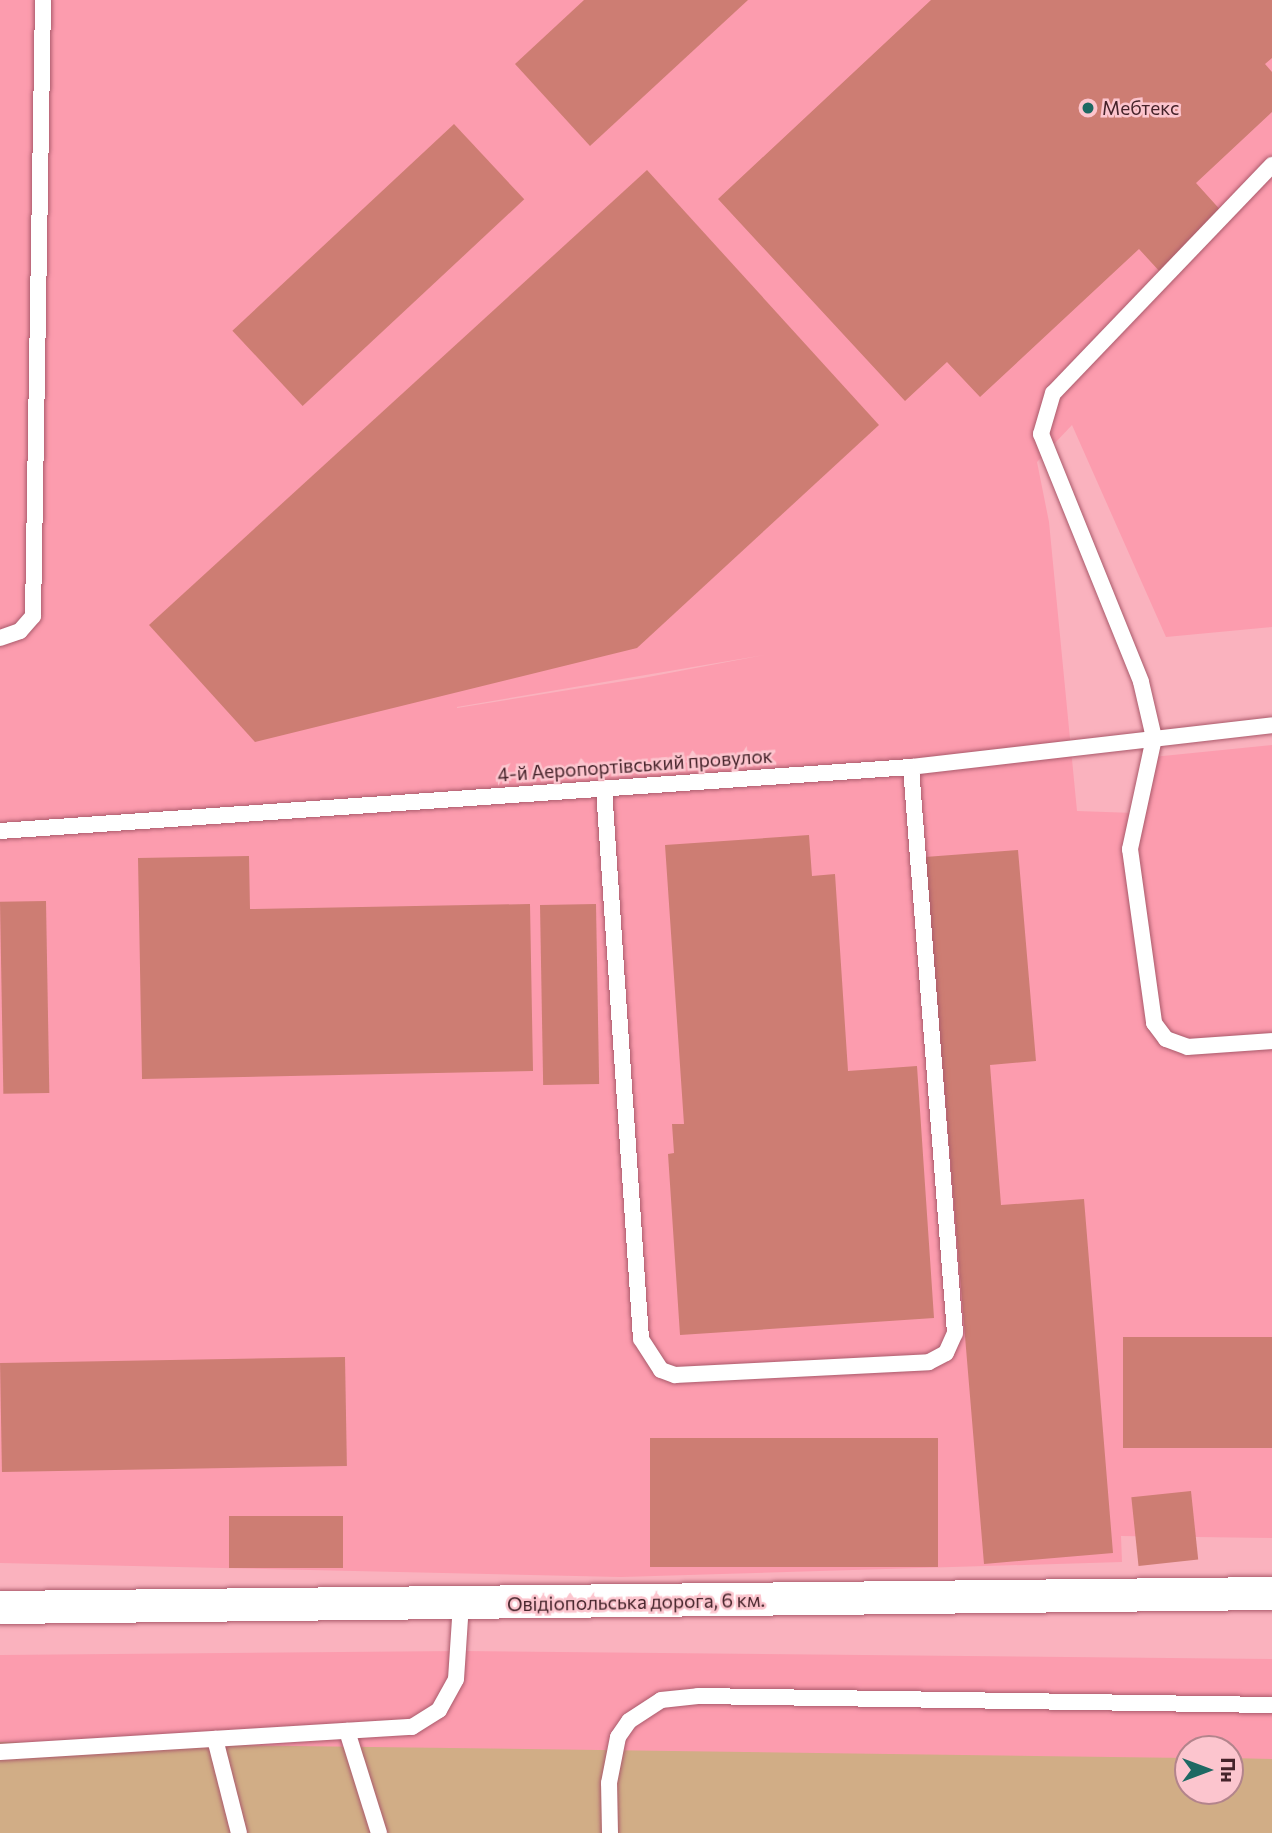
<!DOCTYPE html>
<meta charset="utf-8">
<style>
body{margin:0}
#map{position:relative;width:1272px;height:1833px;overflow:hidden;background:#fab2be;font-family:Commissioner,sans-serif}
div>[style]{position:absolute}
[style*='--x']{left:calc(var(--x)*1px);top:calc(var(--y)*1px);width:calc(var(--w)*1px);rotate:calc(var(--a)*1deg)}
.built>*{inset:0;background:#fc9cae}
.green>*{inset:0;background:#d1ad86}
.building>*{inset:0;background:#cd7d73;transform-origin:0 0}
.roads{filter:drop-shadow(0 0 2px #aa5a6b) drop-shadow(0 0 2px #aa5a6b)}
.lane>*{height:16px;margin:-8px;padding:0 8px;transform-origin:8px;border-radius:8px;background:#fff}
.street>*{height:33px;margin:-16.5px;padding:0 16.5px;transform-origin:16.5px;border-radius:16.5px;background:#fff}
.dots>*{width:19px;height:19px;translate:-50% -50%;box-sizing:border-box;border:4px solid #fcc5ce;border-radius:50%}
span{translate:-50% -50%;white-space:nowrap;text-align:center;line-height:1.15;-webkit-text-stroke:5px #fcc5ce;paint-order:stroke}
.poi-label{font-size:19px;color:#45232a}
.left{translate:0 -50%;text-align:left}
.street-label{font-size:19px;color:#45232a}
.north{position:absolute;left:1174px;top:1735px;width:70px;height:70px;box-sizing:border-box;background:#fcc5ce;border:2px solid #b3848c;border-radius:50%;rotate:90deg;font-size:19px;font-weight:700;line-height:28px;text-align:center;color:#45232a}
.north::after{content:'';display:block;margin:auto;width:24px;height:32px;background:#1e6963;clip-path:polygon(50% 0,100% 100%,50% 72%,0 100%)}
</style>
<div id="map">
<div class="built">
<div style="clip-path:polygon(evenodd,0 0,1272px 0,1272px 627px,1166px 637px,1072px 425px,1037px 462px,1049px 522px,1077px 811px,1134px 813px,1143px 758px,1272px 745px,1272px 1538px,1121px 1536px,1122px 1562px,621px 1577px,0 1563px,0 0,764px 655px,643px 678px,457px 708px,457px 707px,764px 655px)"></div>
<div style="clip-path:polygon(evenodd,460px 1651px,1272px 1659px,1272px 1833px,0 1833px,0 1655px,460px 1651px,1188px 1749px,1230px 1749px,1230px 1791px,1188px 1791px,1188px 1749px)"></div>
</div>
<div class="green">
<div style="clip-path:polygon(0 1742px,1188px 1758px,1188px 1791px,1230px 1791px,1230px 1758px,1272px 1759px,1272px 1833px,0 1833px)"></div>
</div>
<div class="building">
<div style="clip-path:polygon(584px 0,748px 0,590px 146px,515px 64px)"></div>
<div style="clip-path:polygon(931px 0,1272px 0,1272px 58px,1265px 64px,1272px 72px,1272px 112px,1196px 183px,1224px 214px,1161px 273px,1139px 249px,980px 397px,947px 362px,905px 401px,718px 199px)"></div>
<div style="left:454px;top:124px;width:103px;height:303px;rotate:47deg"></div>
<div style="clip-path:polygon(647px 170px,879px 425px,637px 648px,255px 742px,149px 625px)"></div>
<div style="clip-path:polygon(809px 835px,812px 876px,835px 874px,848px 1071px,917px 1066px,934px 1318px,680px 1335px,668px 1154px,674px 1153px,672px 1124px,684px 1124px,665px 845px)"></div>
<div style="clip-path:polygon(1018px 850px,1036px 1061px,990px 1065px,1001px 1205px,1084px 1199px,1113px 1553px,984px 1564px,925px 857px)"></div>
<div style="clip-path:polygon(249px 856px,250px 909px,530px 904px,533px 1071px,142px 1079px,138px 858px)"></div>
<div style="left:46px;top:901px;width:192px;height:46px;rotate:89deg"></div>
<div style="left:596px;top:904px;width:180px;height:56px;rotate:89deg"></div>
<div style="left:1272px;top:1337px;width:111px;height:149px;rotate:90deg"></div>
<div style="left:345px;top:1357px;width:109px;height:345px;rotate:89deg"></div>
<div style="left:650px;top:1438px;width:288px;height:129px"></div>
<div style="left:1191px;top:1491px;width:69px;height:60px;rotate:84deg"></div>
<div style="left:343px;top:1516px;width:52px;height:114px;rotate:90deg"></div>
</div>
<div class="roads">
<div class="lane">
<div style="--x:1272;--y:165;--w:316;--a:133.8"></div>
<div style="--x:1053;--y:393;--w:43;--a:106.3"></div>
<div style="--x:1041;--y:434;--w:267;--a:68"></div>
<div style="--x:1141;--y:682;--w:57;--a:76.9"></div>
<div style="--x:1154;--y:738;--w:114;--a:102.2"></div>
<div style="--x:1130;--y:849;--w:176;--a:82.1"></div>
<div style="--x:1154;--y:1023;--w:20;--a:53"></div>
<div style="--x:1166;--y:1039;--w:23;--a:20"></div>
<div style="--x:1188;--y:1047;--w:84;--a:-4.1"></div>
<div style="--x:0;--y:638;--w:21;--a:-19"></div>
<div style="--x:20;--y:631;--w:20;--a:-49"></div>
<div style="--x:33;--y:616;--w:616;--a:-89.07"></div>
<div style="--x:604;--y:789;--w:551;--a:86.15"></div>
<div style="--x:641;--y:1339;--w:37;--a:57"></div>
<div style="--x:661;--y:1370;--w:15;--a:20"></div>
<div style="--x:675;--y:1375;--w:254;--a:-2.9"></div>
<div style="--x:929;--y:1362;--w:19;--a:-28"></div>
<div style="--x:946;--y:1353;--w:22;--a:-66"></div>
<div style="--x:955;--y:1333;--w:568;--a:-94.45"></div>
<div style="--x:0;--y:831;--w:913;--a:-4.02"></div>
<div style="--x:911;--y:767;--w:363;--a:-6.6"></div>
<div style="--x:347;--y:1731;--w:107;--a:72.6"></div>
<div style="--x:215;--y:1739;--w:97;--a:75.7"></div>
<div style="--x:0;--y:1752;--w:413;--a:-3.5"></div>
<div style="--x:412;--y:1727;--w:32;--a:-32"></div>
<div style="--x:439;--y:1710;--w:35;--a:-61"></div>
<div style="--x:456;--y:1679;--w:75;--a:-86.2"></div>
<div style="--x:610;--y:1833;--w:50;--a:-91.1"></div>
<div style="--x:609;--y:1783;--w:47;--a:-78.9"></div>
<div style="--x:618;--y:1737;--w:19;--a:-55"></div>
<div style="--x:629;--y:1721;--w:38;--a:-33"></div>
<div style="--x:661;--y:1700;--w:37;--a:-6"></div>
<div style="--x:698;--y:1696;--w:574;--a:0.9"></div>
</div>
<div class="street">
<div style="--x:0;--y:1607;--w:1272;--a:-0.63"></div>
</div>
</div>
<div class="dots">
<div style="left:1088px;top:108px;background:#1e6963"></div>
</div>
<div class="poi-label">
<span class="left" style="left:1102px;top:108px">Мебтекс</span>
</div>
<div class="street-label">
<span style="left:635px;top:765px;rotate:-4deg">4-й Аеропортівський провулок</span>
<span style="left:636px;top:1602px;rotate:-1deg">Овідіопольська дорога, 6 км.</span>
</div>
<div class="north">Пн</div>
</div>
